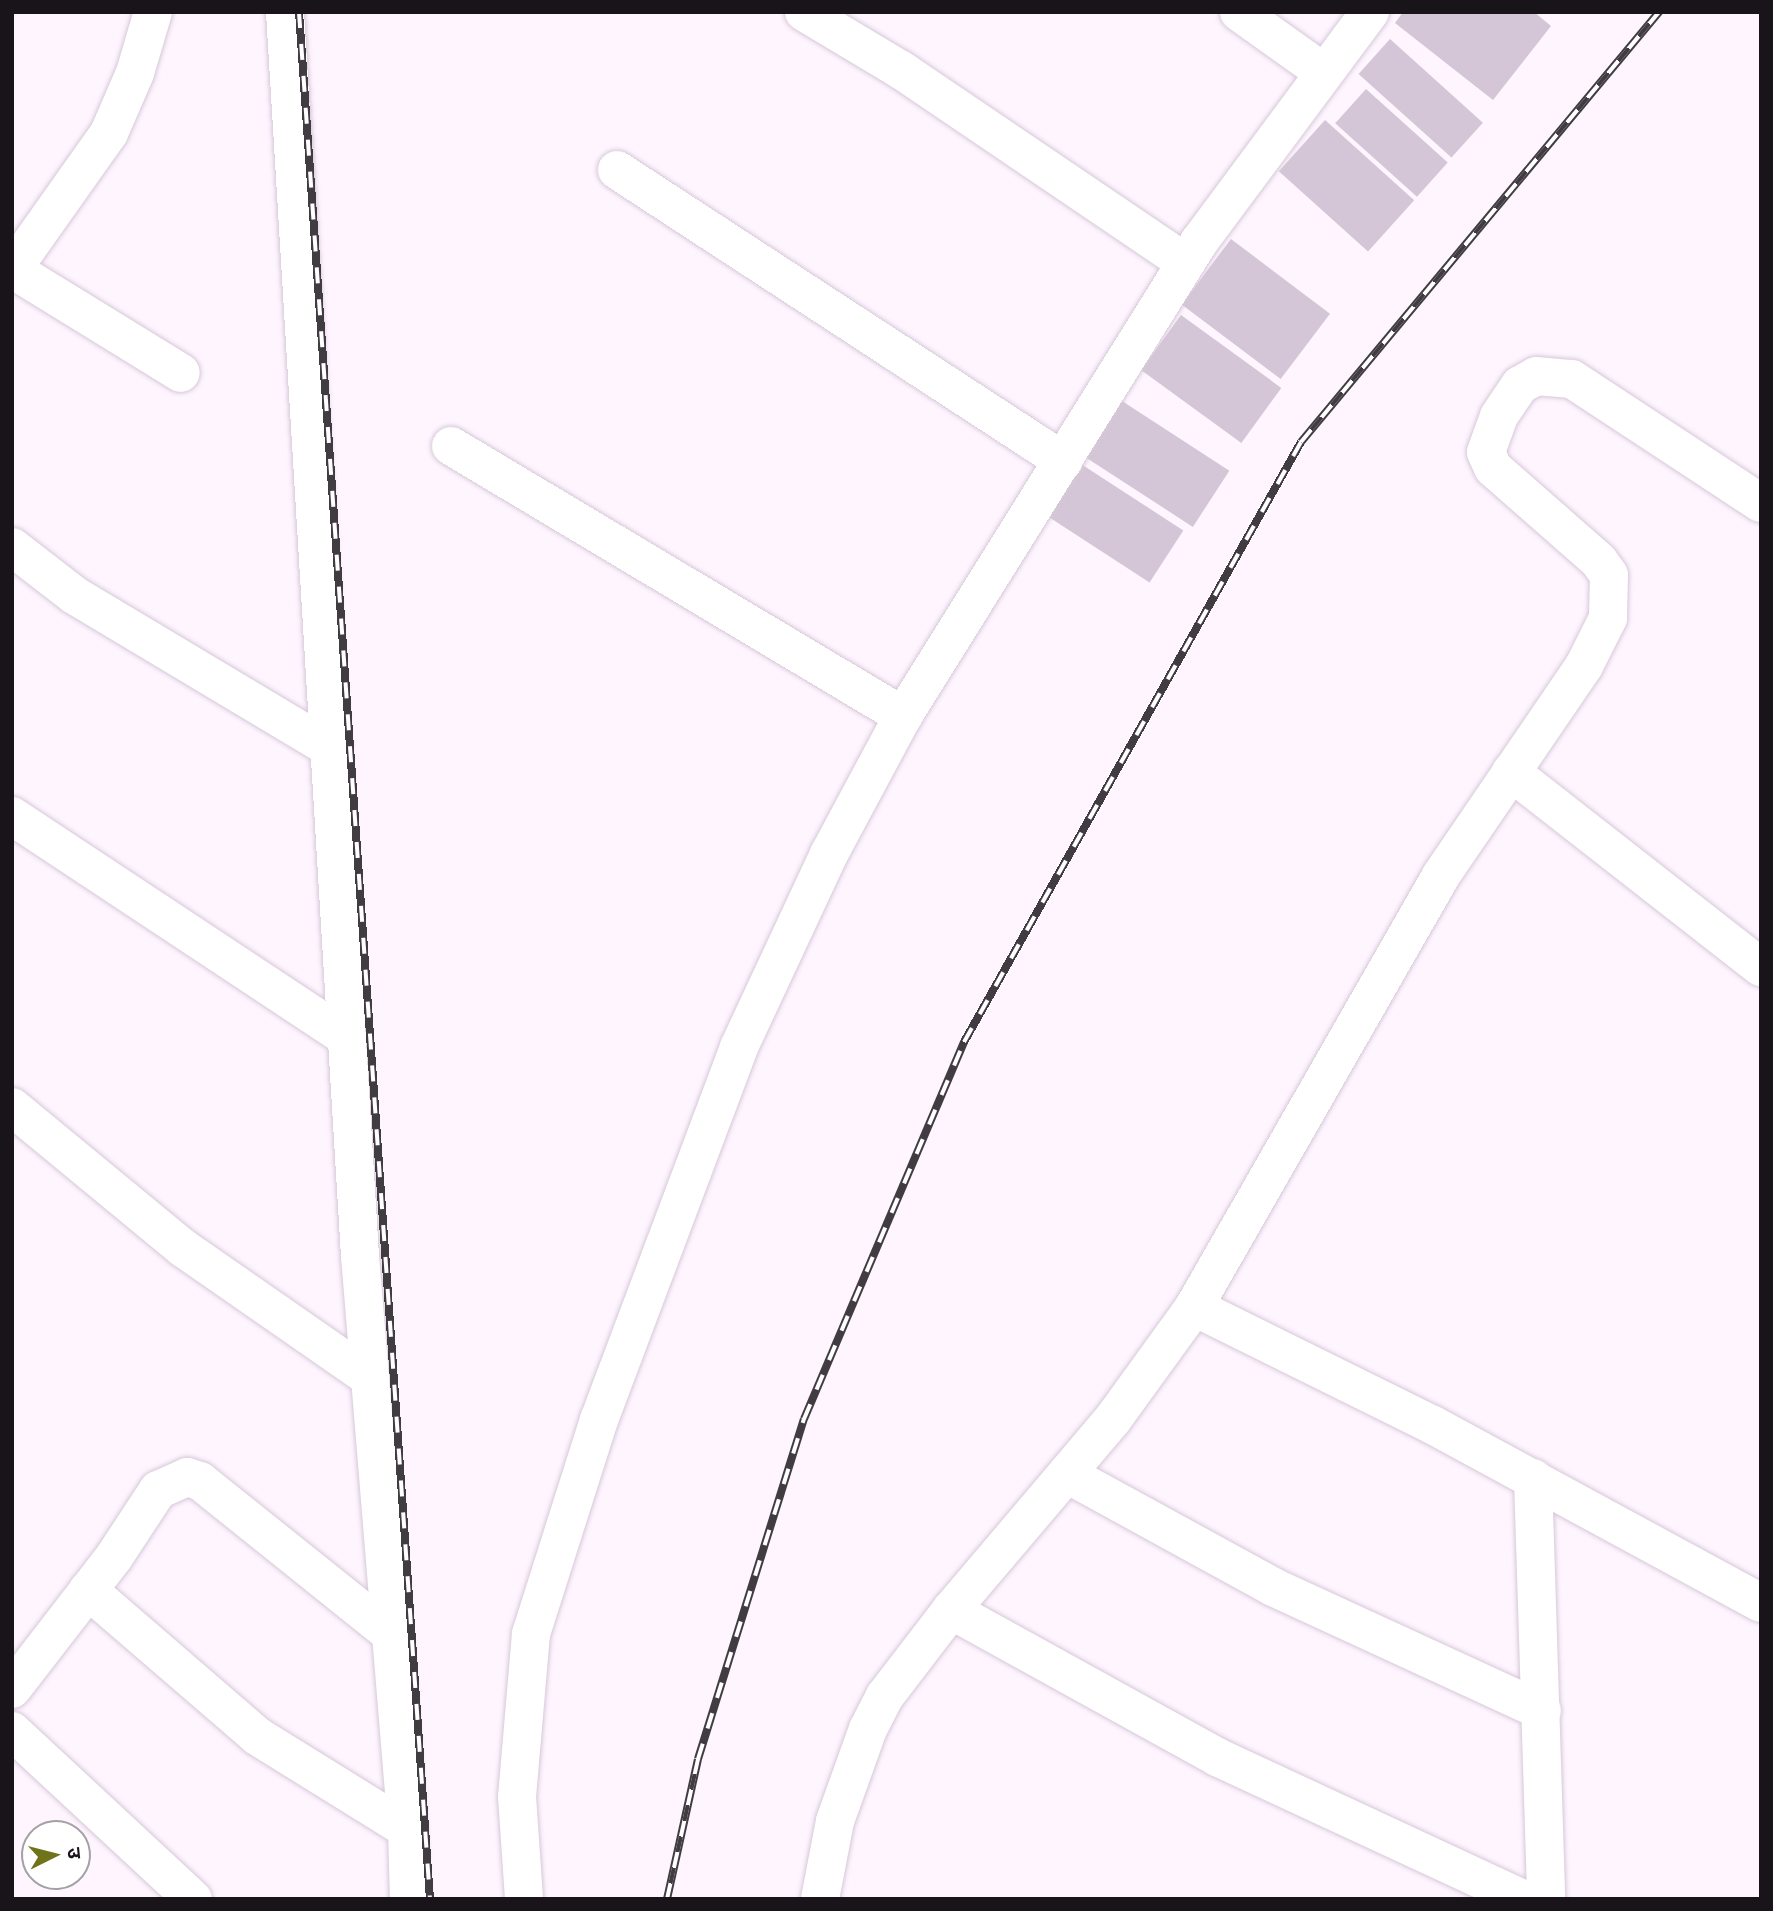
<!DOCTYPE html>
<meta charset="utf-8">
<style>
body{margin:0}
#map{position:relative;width:1773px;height:1911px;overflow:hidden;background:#fef5ff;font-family:"IBM Plex Sans","Noto Sans Devanagari",sans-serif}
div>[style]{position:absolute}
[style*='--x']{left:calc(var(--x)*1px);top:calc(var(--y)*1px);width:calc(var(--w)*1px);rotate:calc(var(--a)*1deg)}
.building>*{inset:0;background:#d4c6d6;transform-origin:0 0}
.roads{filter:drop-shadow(0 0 2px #d7c8d8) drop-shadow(0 0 2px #d7c8d8)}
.street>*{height:38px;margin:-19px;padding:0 19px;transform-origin:19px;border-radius:19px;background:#fff}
.rail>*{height:8px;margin-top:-4px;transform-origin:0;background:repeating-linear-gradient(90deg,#fff 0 16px,#413b42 0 32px);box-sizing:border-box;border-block:2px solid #413b42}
span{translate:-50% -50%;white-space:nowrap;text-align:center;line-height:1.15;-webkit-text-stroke:7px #fff;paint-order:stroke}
.frame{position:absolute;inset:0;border:14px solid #19141a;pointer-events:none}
.north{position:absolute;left:21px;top:1820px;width:70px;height:70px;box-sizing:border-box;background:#fff;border:2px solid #a3a1a3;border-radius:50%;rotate:84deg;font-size:19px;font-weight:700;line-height:28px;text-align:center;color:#19141a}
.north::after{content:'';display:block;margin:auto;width:24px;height:32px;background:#6f741b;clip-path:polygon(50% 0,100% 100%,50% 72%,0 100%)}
</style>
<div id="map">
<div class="building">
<div style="clip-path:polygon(1403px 12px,1534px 12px,1551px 26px,1493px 100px,1395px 23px)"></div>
<div style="left:1390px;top:39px;width:125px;height:47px;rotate:42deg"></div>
<div style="left:1366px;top:89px;width:110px;height:46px;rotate:42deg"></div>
<div style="left:1325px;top:120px;width:120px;height:69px;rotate:42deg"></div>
<div style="left:1231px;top:239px;width:124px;height:82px;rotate:37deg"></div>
<div style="left:1181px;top:315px;width:124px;height:68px;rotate:36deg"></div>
<div style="left:1122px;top:401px;width:128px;height:67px;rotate:33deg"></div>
<div style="left:1081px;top:464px;width:122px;height:62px;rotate:33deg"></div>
</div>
<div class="roads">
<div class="street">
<div style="--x:285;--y:12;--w:1246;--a:86.55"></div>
<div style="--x:360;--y:1256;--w:575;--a:85.31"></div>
<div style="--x:407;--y:1829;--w:70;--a:88.4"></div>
<div style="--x:804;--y:12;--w:113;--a:30.9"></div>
<div style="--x:901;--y:70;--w:344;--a:34.1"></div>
<div style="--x:1239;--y:12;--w:103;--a:35.5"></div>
<div style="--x:617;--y:170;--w:533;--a:33.12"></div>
<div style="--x:12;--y:269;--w:198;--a:31.6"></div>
<div style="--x:12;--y:270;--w:168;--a:-54.7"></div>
<div style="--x:109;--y:133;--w:65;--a:-66.6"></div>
<div style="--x:135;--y:73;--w:64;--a:-73.6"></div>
<div style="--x:451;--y:446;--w:527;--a:30.85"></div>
<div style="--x:12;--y:547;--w:78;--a:37.7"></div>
<div style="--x:74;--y:595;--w:300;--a:30.9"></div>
<div style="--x:1511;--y:772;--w:317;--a:38"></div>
<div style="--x:12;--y:816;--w:402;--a:33.5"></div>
<div style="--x:12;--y:1107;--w:222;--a:39.5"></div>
<div style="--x:183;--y:1248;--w:228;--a:34.8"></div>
<div style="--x:1194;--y:1307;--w:267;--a:26.3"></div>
<div style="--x:1433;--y:1425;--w:373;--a:28.5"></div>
<div style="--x:1067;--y:1474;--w:235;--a:28.7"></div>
<div style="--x:1273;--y:1587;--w:296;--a:24.7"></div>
<div style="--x:1533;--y:1478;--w:421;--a:88.2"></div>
<div style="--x:88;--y:1590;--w:223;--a:40.8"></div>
<div style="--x:257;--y:1736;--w:176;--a:31.8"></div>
<div style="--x:951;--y:1610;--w:304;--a:28.9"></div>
<div style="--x:1217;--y:1757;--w:337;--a:24.9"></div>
<div style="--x:12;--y:1689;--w:167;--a:-52.3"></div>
<div style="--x:114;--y:1557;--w:80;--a:-56.7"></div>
<div style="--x:158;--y:1490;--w:32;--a:-24"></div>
<div style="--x:187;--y:1477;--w:14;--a:17"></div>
<div style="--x:200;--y:1481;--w:245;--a:38.7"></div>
<div style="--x:12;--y:1731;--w:247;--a:42.9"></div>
<div style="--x:524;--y:1899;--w:102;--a:-93.9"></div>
<div style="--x:517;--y:1797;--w:164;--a:-85.1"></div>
<div style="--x:531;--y:1634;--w:225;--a:-72.4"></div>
<div style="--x:599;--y:1420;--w:398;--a:-69.4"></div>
<div style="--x:739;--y:1047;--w:213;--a:-65"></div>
<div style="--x:829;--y:854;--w:157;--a:-61.8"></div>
<div style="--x:903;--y:716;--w:559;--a:-58.02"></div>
<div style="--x:1199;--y:242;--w:287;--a:-53.4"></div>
<div style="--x:820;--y:1899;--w:79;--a:-79.1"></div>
<div style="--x:835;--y:1821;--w:98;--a:-70.3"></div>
<div style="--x:868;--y:1729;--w:37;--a:-63"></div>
<div style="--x:885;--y:1696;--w:108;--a:-52.5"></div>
<div style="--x:951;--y:1610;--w:250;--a:-49.7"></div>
<div style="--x:1113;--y:1419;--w:138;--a:-54.1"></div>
<div style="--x:1194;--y:1307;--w:495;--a:-60.2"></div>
<div style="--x:1440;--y:877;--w:255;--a:-55.7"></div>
<div style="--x:1584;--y:666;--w:54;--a:-63.4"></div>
<div style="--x:1608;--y:618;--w:43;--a:-88.7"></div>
<div style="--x:1609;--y:575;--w:17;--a:-126"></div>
<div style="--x:1599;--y:561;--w:141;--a:-138.7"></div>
<div style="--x:1493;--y:468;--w:17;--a:-114"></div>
<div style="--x:1486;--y:452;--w:38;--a:-70"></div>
<div style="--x:1499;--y:416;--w:37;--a:-56"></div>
<div style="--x:1520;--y:385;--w:18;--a:-29"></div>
<div style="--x:1536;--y:376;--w:36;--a:5"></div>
<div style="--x:1572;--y:379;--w:226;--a:33.3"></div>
</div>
</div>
<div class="rail">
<div style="--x:299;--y:12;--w:1892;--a:86.03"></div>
<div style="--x:667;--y:1899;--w:143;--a:-77.5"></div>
<div style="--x:698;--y:1759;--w:356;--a:-72.7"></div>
<div style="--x:804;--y:1419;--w:410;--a:-67"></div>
<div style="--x:964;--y:1042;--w:688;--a:-60.68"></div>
<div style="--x:1301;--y:442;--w:560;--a:-50.22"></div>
</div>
<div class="frame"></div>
<div class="north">उ</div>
</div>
